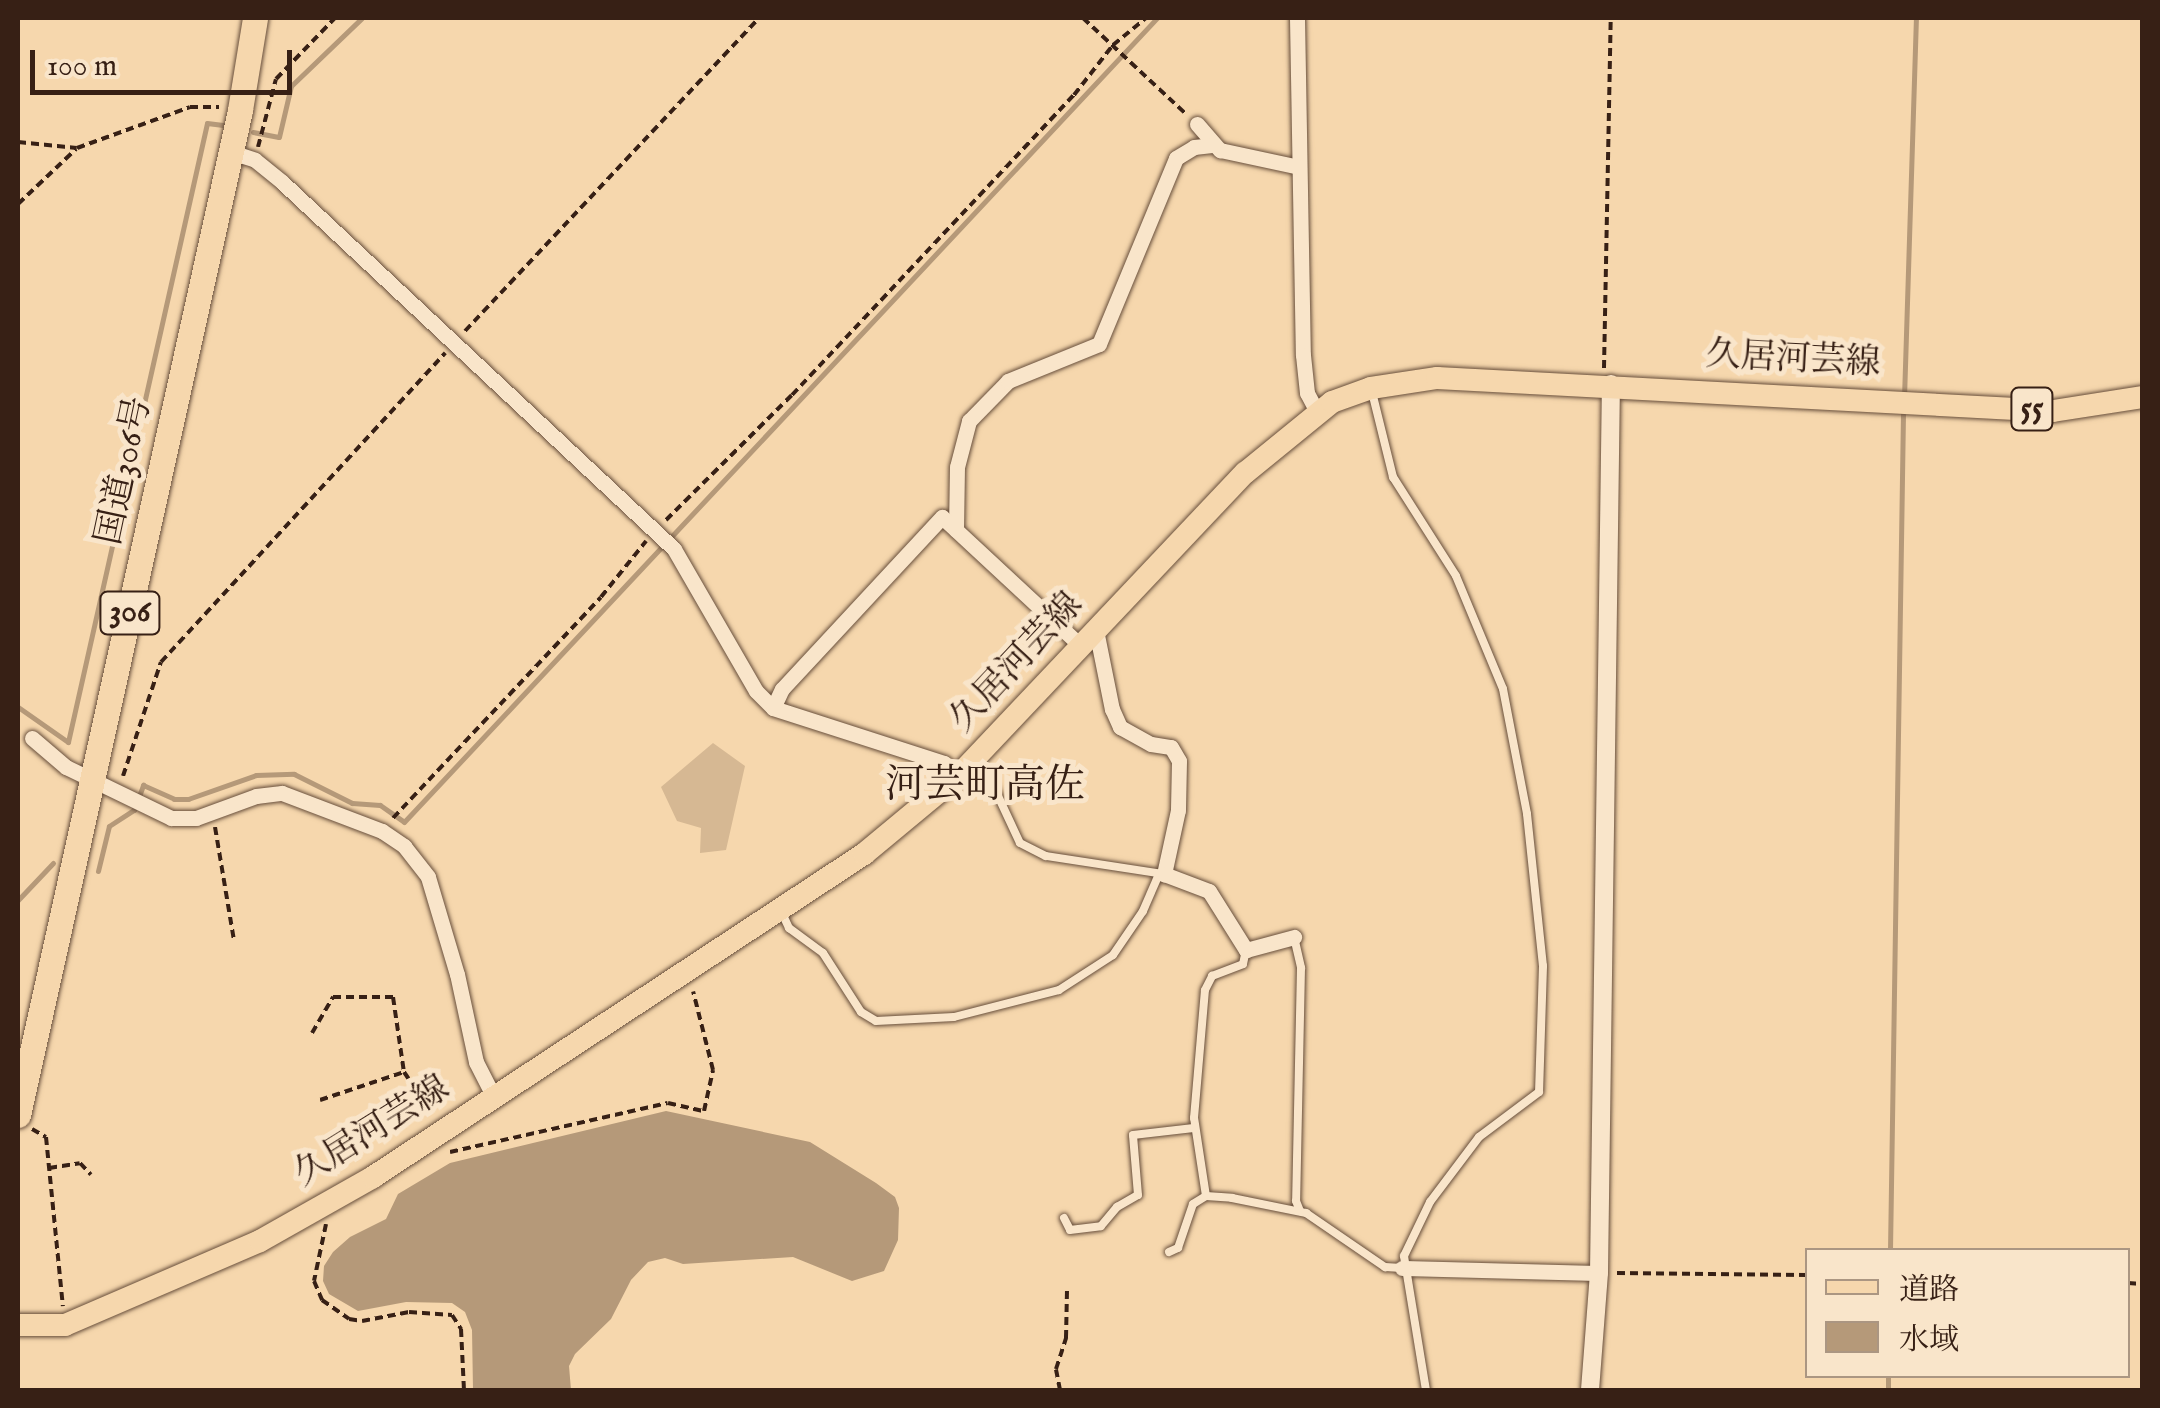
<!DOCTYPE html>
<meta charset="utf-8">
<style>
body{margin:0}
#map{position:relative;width:2160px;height:1408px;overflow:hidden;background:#f6d7ad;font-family:"IM FELL English","Noto Serif JP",serif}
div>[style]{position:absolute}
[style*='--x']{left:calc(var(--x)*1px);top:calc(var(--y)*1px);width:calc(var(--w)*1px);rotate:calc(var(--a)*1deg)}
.green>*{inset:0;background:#d6b893}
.water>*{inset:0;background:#b59979}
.stream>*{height:5px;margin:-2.5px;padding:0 2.5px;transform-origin:2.5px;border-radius:2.5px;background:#b59979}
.path>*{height:4px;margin-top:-2px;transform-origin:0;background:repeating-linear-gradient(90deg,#372015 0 8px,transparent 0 13px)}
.roads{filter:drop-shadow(0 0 2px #674e3b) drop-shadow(0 0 2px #674e3b)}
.service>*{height:8px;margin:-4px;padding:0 4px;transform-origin:4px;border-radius:4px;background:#f9e5ca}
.minor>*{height:15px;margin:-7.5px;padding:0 7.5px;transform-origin:7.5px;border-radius:7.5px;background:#f9e5ca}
.tertiary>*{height:18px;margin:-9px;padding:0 9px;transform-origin:9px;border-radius:9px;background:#f9e5ca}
.primary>*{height:22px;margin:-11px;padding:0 11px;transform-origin:11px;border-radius:11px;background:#f6d7ad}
.trunk>*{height:25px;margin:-12.5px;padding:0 12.5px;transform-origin:12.5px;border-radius:12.5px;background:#f6d7ad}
span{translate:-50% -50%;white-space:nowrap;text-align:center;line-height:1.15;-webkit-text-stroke:10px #f9e5ca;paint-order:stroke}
.shield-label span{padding:2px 8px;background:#f9e5ca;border:2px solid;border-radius:8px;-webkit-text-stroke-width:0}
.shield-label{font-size:32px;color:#372015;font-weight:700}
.street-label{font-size:35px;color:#372015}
.quarter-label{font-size:40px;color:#372015}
.frame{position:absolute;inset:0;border:20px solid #372015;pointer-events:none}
.legend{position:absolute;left:1805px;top:1248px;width:325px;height:130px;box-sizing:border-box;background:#f9e5ca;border:2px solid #ab9682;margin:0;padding:12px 18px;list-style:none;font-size:30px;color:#372015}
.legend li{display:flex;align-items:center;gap:20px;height:50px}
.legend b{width:50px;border:2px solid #ab9682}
.scale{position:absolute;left:30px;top:50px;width:262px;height:45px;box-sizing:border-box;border:5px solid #372015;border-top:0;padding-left:12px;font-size:30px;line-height:35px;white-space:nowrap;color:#372015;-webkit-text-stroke:8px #f9e5ca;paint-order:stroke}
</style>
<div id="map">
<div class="green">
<div style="clip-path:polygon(713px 743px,745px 766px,726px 850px,700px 853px,701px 828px,677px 821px,661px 787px)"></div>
</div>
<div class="water">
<div style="clip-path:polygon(666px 1111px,810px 1142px,876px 1183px,895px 1197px,899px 1208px,898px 1240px,884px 1271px,852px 1281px,793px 1257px,683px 1264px,665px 1258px,648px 1262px,631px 1280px,611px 1319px,575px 1354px,569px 1366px,571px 1390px,473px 1390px,472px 1330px,465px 1312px,452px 1303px,406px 1302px,358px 1311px,329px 1294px,323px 1281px,324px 1266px,333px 1252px,350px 1237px,386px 1219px,398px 1194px,450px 1163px)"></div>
</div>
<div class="stream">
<div style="--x:253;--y:132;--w:26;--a:11"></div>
<div style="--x:279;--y:137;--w:52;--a:-76.8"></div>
<div style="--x:291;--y:86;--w:98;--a:-43.8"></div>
<div style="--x:1904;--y:398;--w:380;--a:-88.2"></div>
<div style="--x:18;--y:707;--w:61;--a:35"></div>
<div style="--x:68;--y:742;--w:634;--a:-77.34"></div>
<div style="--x:207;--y:123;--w:16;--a:7"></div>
<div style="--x:98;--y:871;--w:46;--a:-76.3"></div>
<div style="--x:109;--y:826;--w:30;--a:-33"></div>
<div style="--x:134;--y:810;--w:27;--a:-70"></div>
<div style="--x:143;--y:785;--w:34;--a:24"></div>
<div style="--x:174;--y:799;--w:14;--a:0"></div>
<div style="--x:188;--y:799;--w:72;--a:-19.4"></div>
<div style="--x:256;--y:775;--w:38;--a:-2"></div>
<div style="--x:294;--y:774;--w:65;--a:26.6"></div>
<div style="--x:352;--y:803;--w:28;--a:4"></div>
<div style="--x:380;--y:805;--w:29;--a:35"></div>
<div style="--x:404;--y:822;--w:1102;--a:-46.88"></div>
<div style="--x:18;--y:900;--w:51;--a:-46.6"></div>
<div style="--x:1890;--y:1250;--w:841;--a:-89.11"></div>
<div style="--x:1888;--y:1390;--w:14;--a:-90"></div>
</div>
<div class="path">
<div style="--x:1083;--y:18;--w:141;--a:43"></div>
<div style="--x:18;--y:142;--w:59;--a:5.8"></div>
<div style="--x:77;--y:148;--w:120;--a:-19.9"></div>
<div style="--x:190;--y:107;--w:29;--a:0"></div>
<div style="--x:258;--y:147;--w:70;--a:-75.2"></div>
<div style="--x:276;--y:79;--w:85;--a:-46"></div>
<div style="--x:18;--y:204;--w:80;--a:-43.5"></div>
<div style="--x:465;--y:331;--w:429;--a:-46.8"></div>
<div style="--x:1604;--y:368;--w:350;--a:-88.9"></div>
<div style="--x:666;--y:520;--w:177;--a:-44.8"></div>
<div style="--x:792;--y:395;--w:412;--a:-46.8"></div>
<div style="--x:1074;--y:95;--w:63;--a:-52"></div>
<div style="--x:1113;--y:45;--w:43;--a:-39.3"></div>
<div style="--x:123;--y:776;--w:120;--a:-71.6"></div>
<div style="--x:161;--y:662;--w:420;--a:-47.4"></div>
<div style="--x:393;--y:818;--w:303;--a:-46.7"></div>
<div style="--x:601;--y:597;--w:72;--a:-51.2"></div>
<div style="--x:215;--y:827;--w:115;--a:80.5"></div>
<div style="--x:312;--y:1033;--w:42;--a:-59.7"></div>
<div style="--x:333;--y:997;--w:60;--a:0"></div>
<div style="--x:393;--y:997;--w:76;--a:81.7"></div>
<div style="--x:404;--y:1072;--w:50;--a:55.7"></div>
<div style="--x:320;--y:1100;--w:89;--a:-18.4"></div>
<div style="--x:32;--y:1129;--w:16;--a:30"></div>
<div style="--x:46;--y:1137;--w:170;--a:84.3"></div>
<div style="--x:450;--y:1152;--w:223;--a:-12.7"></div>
<div style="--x:668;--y:1103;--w:37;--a:13"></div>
<div style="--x:704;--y:1111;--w:42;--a:-77.6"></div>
<div style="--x:713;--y:1070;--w:81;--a:-104.2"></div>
<div style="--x:49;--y:1168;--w:31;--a:-9"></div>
<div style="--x:80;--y:1163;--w:16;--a:47"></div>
<div style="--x:326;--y:1224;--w:58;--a:101.9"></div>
<div style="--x:314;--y:1281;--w:21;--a:67"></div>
<div style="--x:322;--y:1300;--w:33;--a:35"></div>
<div style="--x:349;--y:1319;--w:13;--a:9"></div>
<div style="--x:362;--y:1321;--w:48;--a:-10.8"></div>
<div style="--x:409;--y:1312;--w:43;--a:4"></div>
<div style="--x:452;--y:1315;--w:17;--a:57"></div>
<div style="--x:461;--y:1329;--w:61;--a:87.2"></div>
<div style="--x:1617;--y:1273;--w:191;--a:0.6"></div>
<div style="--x:2128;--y:1283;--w:14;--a:4"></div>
<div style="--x:1060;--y:1390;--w:21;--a:-101"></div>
<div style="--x:1056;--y:1369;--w:33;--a:-72"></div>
<div style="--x:1066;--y:1338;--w:48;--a:-88.8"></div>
</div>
<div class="roads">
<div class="service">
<div style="--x:1372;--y:392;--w:88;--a:76.1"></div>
<div style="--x:1393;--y:477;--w:117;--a:57.5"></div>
<div style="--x:1456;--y:576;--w:122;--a:67.4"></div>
<div style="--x:1503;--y:689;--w:127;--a:79.1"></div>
<div style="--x:1527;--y:814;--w:153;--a:84"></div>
<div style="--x:1543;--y:966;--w:126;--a:91.8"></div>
<div style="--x:1539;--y:1092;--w:75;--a:143.1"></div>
<div style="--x:1479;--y:1137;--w:81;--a:127"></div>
<div style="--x:1430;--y:1202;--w:60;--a:115.7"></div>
<div style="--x:1404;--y:1256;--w:136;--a:80.7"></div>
<div style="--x:962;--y:775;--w:31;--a:15"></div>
<div style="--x:992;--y:783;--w:66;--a:65"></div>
<div style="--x:1020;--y:843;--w:29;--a:27"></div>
<div style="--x:1046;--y:856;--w:119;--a:8.7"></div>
<div style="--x:782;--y:913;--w:17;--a:65"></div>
<div style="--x:789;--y:928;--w:42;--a:36.3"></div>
<div style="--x:823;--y:953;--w:70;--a:57.2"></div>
<div style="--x:861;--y:1012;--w:17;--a:31"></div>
<div style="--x:876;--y:1021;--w:78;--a:-2.9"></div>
<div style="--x:954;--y:1017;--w:108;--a:-14.4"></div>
<div style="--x:1059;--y:990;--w:64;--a:-32.9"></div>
<div style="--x:1113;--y:955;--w:53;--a:-55.7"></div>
<div style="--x:1143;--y:911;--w:40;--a:-66.6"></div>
<div style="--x:1294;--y:937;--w:32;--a:77"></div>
<div style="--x:1301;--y:968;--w:233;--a:91.2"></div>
<div style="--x:1296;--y:1201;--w:11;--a:68"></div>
<div style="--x:1206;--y:1196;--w:79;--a:-98.7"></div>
<div style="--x:1194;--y:1118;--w:128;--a:-85.1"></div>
<div style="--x:1205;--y:990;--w:16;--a:-63"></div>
<div style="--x:1212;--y:976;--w:33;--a:-21"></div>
<div style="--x:1243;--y:964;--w:14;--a:-78"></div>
<div style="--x:1064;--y:1218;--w:13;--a:63"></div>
<div style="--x:1070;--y:1230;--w:31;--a:-7"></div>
<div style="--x:1101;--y:1226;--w:25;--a:-50"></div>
<div style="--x:1117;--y:1207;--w:24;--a:-30"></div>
<div style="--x:1138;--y:1195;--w:60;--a:-94.8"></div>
<div style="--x:1133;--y:1135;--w:61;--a:-6.5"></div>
<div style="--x:1169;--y:1252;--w:10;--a:-24"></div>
<div style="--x:1178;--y:1248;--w:46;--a:-71.2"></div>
<div style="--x:1193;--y:1204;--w:15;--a:-32"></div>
<div style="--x:1206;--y:1196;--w:26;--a:4"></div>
<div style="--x:1232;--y:1198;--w:76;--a:11.5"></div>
<div style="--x:1306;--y:1213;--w:96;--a:34.4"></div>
<div style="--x:1385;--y:1267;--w:17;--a:3"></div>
</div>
<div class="minor">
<div style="--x:1297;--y:18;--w:337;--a:89"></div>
<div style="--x:1303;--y:355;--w:38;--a:84"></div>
<div style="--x:1307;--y:393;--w:21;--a:62"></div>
<div style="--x:1197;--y:124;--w:35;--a:49"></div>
<div style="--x:1220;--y:150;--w:81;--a:12.1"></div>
<div style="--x:231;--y:152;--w:25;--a:18"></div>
<div style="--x:255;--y:160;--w:35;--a:39"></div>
<div style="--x:282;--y:182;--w:537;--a:43.11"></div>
<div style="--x:674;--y:549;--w:164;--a:60"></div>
<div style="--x:756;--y:691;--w:24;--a:45"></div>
<div style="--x:773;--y:708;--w:180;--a:17.8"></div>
<div style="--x:944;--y:763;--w:19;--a:39"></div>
<div style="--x:956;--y:530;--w:63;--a:-89.1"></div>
<div style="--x:957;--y:467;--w:48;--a:-75.4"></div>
<div style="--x:969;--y:421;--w:56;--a:-45.7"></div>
<div style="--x:1008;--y:381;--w:98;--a:-22.1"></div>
<div style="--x:1099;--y:344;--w:201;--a:-67.5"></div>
<div style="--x:1176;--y:158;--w:21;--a:-31"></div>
<div style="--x:1194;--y:147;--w:20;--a:-6"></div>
<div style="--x:1096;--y:630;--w:81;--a:78.6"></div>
<div style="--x:1112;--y:709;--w:20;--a:66"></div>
<div style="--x:1120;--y:727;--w:35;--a:29"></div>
<div style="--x:1151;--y:744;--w:20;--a:9"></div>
<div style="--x:1171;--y:747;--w:16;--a:60"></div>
<div style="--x:1179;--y:761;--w:49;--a:91.2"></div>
<div style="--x:1178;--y:810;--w:66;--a:102.3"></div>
<div style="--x:1164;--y:874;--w:48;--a:20.7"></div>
<div style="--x:1209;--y:891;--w:70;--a:57.9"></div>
<div style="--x:1246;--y:950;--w:50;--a:-15.2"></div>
<div style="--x:773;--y:708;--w:21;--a:-65"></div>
<div style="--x:782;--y:689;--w:235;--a:-47.1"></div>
<div style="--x:942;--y:517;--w:190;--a:42.9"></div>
<div style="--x:32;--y:738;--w:45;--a:40.5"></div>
<div style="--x:66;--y:767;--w:117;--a:25.9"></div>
<div style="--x:171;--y:818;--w:25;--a:0"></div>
<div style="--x:196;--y:818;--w:64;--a:-20.1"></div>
<div style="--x:256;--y:796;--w:26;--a:-7"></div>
<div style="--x:282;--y:793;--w:107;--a:20.8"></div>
<div style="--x:382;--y:831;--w:27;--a:34"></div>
<div style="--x:404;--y:846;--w:39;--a:52"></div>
<div style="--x:428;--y:877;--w:101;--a:73.4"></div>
<div style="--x:457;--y:974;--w:90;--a:77.8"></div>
<div style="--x:476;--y:1062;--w:39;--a:63"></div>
<div style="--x:1402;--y:1268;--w:197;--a:1.5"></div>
</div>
<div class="tertiary">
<div style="--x:1590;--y:1390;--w:117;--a:-85.6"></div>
<div style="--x:1599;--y:1273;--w:889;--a:-89.23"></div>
</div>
<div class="primary">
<div style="--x:18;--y:1325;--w:47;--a:0"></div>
<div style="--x:65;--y:1325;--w:212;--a:-23.3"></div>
<div style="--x:260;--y:1241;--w:130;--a:-29.5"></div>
<div style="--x:373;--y:1177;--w:588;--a:-33.34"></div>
<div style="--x:864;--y:854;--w:124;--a:-39.7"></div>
<div style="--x:959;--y:775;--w:416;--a:-46.6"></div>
<div style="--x:1245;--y:473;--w:112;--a:-39.2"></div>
<div style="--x:1332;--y:402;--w:41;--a:-19.7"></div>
<div style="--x:1371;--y:388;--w:67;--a:-8.6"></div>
<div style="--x:1437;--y:378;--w:617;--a:3.07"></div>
<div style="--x:2053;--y:411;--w:90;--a:-8.9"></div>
</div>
<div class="trunk">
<div style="--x:18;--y:1115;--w:1029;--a:-77.54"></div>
<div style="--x:240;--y:110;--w:93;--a:-80.7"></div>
</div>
</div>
<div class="shield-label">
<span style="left:2032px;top:409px">55</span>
<span style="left:130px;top:613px">306</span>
</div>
<div class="street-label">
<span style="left:1793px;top:360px;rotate:3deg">久居河芸線</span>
<span style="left:125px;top:471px;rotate:-78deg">国道306号</span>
<span style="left:1017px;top:663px;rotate:-47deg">久居河芸線</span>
<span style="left:372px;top:1132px;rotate:-32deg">久居河芸線</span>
</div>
<div class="quarter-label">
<span style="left:985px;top:787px">河芸町高佐</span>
</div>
<div class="frame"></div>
<ul class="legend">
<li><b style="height:12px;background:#f6d7ad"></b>道路</li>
<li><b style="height:28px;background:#b59979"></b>水域</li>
</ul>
<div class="scale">100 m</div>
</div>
